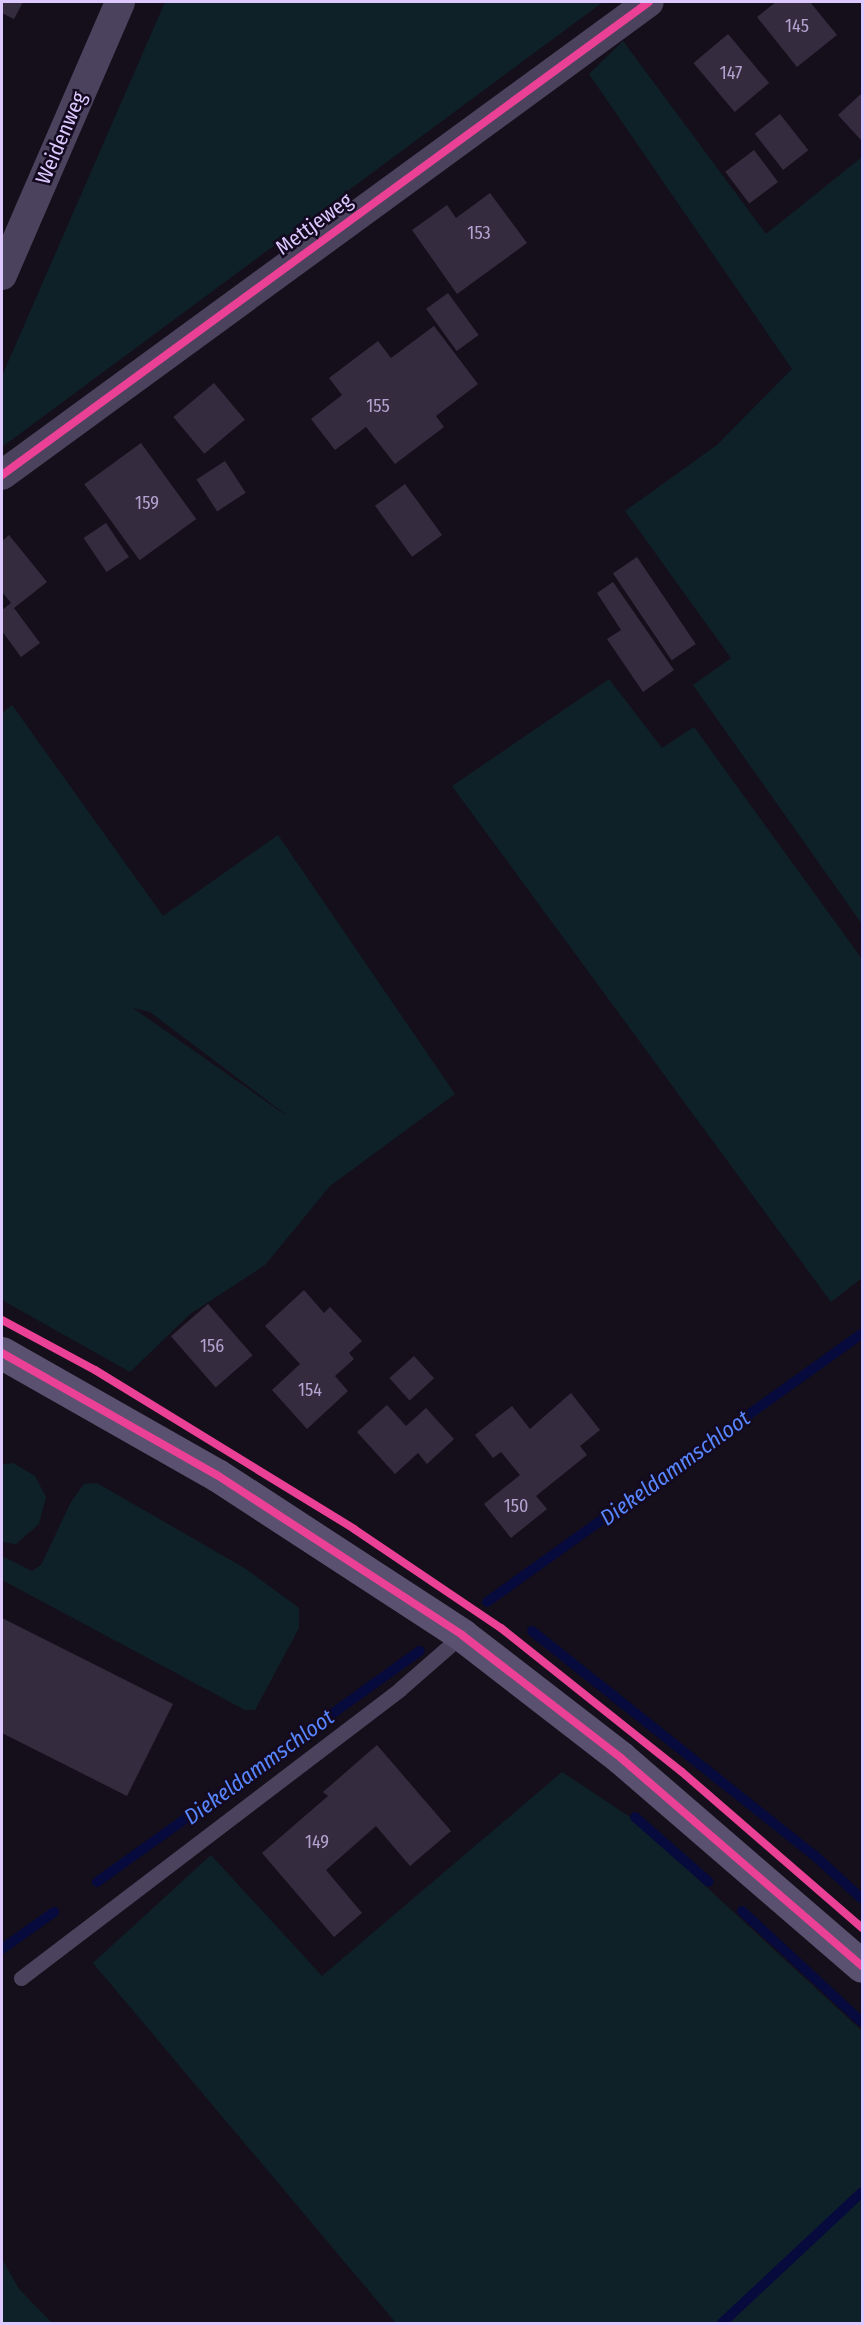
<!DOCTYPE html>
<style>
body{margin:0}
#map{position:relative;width:864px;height:2325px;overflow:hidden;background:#150f1b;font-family:"Fira Sans Condensed",sans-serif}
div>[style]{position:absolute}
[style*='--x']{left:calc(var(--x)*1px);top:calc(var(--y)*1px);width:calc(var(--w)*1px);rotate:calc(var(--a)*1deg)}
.green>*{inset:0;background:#0e2128}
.stream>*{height:10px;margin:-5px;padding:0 5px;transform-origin:5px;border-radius:5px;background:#060a3c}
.building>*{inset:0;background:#342c3e;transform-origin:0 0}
.lane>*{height:15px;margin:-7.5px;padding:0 7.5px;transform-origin:7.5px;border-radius:7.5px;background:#4b425d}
.street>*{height:30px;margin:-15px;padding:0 15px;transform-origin:15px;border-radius:15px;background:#4b425d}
.secondary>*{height:33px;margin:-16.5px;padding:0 16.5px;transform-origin:16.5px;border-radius:16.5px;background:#5a506f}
.cycleway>*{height:8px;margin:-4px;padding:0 4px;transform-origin:4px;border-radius:4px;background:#ea4096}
span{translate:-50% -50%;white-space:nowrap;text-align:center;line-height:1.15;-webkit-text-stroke:5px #140a20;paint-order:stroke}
.number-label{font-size:18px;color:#b3a2cf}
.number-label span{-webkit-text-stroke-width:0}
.street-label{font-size:21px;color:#ddc9ff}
.water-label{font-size:22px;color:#5786ff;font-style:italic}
.frame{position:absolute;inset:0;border:3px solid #ddc9ff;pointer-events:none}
</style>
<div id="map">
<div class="green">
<div style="clip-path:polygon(165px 2px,603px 2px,2px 447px,2px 376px)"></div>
<div style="clip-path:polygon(623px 41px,766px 234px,862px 157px,862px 924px,693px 685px,731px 658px,625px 511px,717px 445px,792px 369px,589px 74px)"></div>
<div style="clip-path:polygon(609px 679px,662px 748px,694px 727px,862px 959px,862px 1278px,831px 1302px,452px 786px)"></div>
<div style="clip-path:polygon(evenodd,12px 705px,163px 916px,278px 835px,455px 1094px,330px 1186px,265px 1265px,190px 1314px,130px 1372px,2px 1300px,2px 713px,12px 705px,133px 1008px,150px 1012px,285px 1114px,284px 1114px,133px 1008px)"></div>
<div style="clip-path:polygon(13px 1463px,35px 1476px,46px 1497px,39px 1524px,16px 1544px,2px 1542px,2px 1464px)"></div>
<div style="clip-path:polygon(97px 1483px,246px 1569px,299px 1608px,299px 1628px,255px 1710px,245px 1710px,2px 1580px,2px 1556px,32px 1571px,41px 1565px,71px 1502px,84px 1484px)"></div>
<div style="clip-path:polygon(562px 1772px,633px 1819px,862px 2031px,862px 2323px,396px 2323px,93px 1963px,211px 1855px,322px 1976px)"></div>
<div style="clip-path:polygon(2px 2259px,19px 2289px,52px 2323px,2px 2323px)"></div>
</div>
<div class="stream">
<div style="--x:487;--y:1602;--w:461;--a:-35.6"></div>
<div style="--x:532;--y:1631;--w:360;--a:38.5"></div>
<div style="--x:814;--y:1855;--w:65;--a:42.5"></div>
<div style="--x:635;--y:1817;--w:98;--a:41.3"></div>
<div style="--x:97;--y:1882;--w:397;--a:-35.6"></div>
<div style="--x:742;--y:1911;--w:163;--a:42.8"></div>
<div style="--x:2;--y:1949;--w:64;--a:-35.4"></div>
<div style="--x:721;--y:2324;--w:193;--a:-43.1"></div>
</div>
<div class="building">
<div style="clip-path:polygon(2px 2px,23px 2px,14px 19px,2px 13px)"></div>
<div style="clip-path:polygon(776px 2px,810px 2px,837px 35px,797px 67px,757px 17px)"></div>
<div style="left:728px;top:34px;width:64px;height:45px;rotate:50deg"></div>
<div style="clip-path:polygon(862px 93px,862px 139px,861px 140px,838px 115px)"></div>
<div style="left:780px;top:114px;width:46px;height:32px;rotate:52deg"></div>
<div style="left:754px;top:150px;width:40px;height:36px;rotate:53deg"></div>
<div style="clip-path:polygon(490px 193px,527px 243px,457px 294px,412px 230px,447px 205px,456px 218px)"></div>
<div style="left:448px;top:293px;width:52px;height:27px;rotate:54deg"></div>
<div style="clip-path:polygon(434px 326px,478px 384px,436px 416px,444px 427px,395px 464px,366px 427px,335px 450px,311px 419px,342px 395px,329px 378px,378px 341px,391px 358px)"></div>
<div style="left:214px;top:383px;width:48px;height:53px;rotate:50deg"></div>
<div style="left:141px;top:443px;width:94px;height:70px;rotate:54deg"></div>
<div style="left:225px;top:461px;width:38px;height:34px;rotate:57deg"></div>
<div style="left:405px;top:484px;width:63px;height:37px;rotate:54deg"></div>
<div style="left:106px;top:523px;width:41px;height:27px;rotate:56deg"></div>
<div style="clip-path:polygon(9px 535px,47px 582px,14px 608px,40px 643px,21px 657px,2px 631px,2px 610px,11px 603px,2px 592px,2px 541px)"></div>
<div style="left:637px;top:557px;width:105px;height:29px;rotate:56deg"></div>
<div style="clip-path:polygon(613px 582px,674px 670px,643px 692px,607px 639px,621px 630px,597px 593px)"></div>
<div style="clip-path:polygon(304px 1290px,324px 1313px,330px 1307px,362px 1341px,349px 1353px,354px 1359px,335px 1376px,348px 1391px,307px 1429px,272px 1390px,300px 1364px,265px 1326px)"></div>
<div style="left:208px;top:1304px;width:68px;height:49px;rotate:49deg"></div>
<div style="left:414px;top:1356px;width:30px;height:33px;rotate:48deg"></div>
<div style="clip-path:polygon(571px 1393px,600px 1430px,580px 1446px,587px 1455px,536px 1496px,547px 1509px,511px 1538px,484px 1504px,520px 1475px,501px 1452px,493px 1458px,475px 1435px,512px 1406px,530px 1429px)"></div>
<div style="clip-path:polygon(387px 1405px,406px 1426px,426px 1408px,454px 1439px,427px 1464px,418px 1453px,395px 1474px,357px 1432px)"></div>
<div style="clip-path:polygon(2px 1618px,173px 1704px,127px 1796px,2px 1733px)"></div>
<div style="clip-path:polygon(377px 1745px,451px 1831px,410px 1866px,376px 1826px,326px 1870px,362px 1913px,334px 1937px,262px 1853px,328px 1796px,323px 1792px)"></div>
</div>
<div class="lane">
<div style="--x:21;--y:1978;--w:477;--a:-37.3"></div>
<div style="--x:400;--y:1689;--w:82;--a:-41.1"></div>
</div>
<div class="street">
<div style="--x:2;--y:275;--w:297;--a:-66.6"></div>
<div style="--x:2;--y:475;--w:801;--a:-36.17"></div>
</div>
<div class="secondary">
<div style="--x:2;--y:1353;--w:247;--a:29.6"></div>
<div style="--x:217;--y:1475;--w:293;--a:33.1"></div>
<div style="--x:462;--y:1635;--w:201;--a:37.7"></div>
<div style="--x:621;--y:1758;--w:318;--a:40.8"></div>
</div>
<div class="cycleway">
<div style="--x:2;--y:475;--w:801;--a:-36.17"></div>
<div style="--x:2;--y:1320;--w:106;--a:28.3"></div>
<div style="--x:95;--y:1370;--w:304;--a:31.5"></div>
<div style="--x:354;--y:1529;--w:177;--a:34"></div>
<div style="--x:501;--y:1628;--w:231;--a:38.5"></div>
<div style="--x:682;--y:1772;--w:238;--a:40.9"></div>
<div style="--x:2;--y:1353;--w:247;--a:29.6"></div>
<div style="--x:217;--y:1475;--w:293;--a:33.1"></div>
<div style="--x:462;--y:1635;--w:201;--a:37.7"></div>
<div style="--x:621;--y:1758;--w:318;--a:40.8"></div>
</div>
<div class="number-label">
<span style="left:797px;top:26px">145</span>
<span style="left:731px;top:73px">147</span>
<span style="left:479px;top:233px">153</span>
<span style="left:378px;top:406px">155</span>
<span style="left:147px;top:503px">159</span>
<span style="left:212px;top:1346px">156</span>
<span style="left:310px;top:1390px">154</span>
<span style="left:516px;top:1506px">150</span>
<span style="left:317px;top:1842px">149</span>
</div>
<div class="street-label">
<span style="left:61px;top:138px;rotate:-67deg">Weidenweg</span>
<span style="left:314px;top:224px;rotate:-36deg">Mettjeweg</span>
</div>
<div class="water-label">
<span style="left:675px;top:1468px;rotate:-36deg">Diekeldammschloot</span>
<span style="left:259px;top:1767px;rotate:-36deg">Diekeldammschloot</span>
</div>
<div class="frame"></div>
</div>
